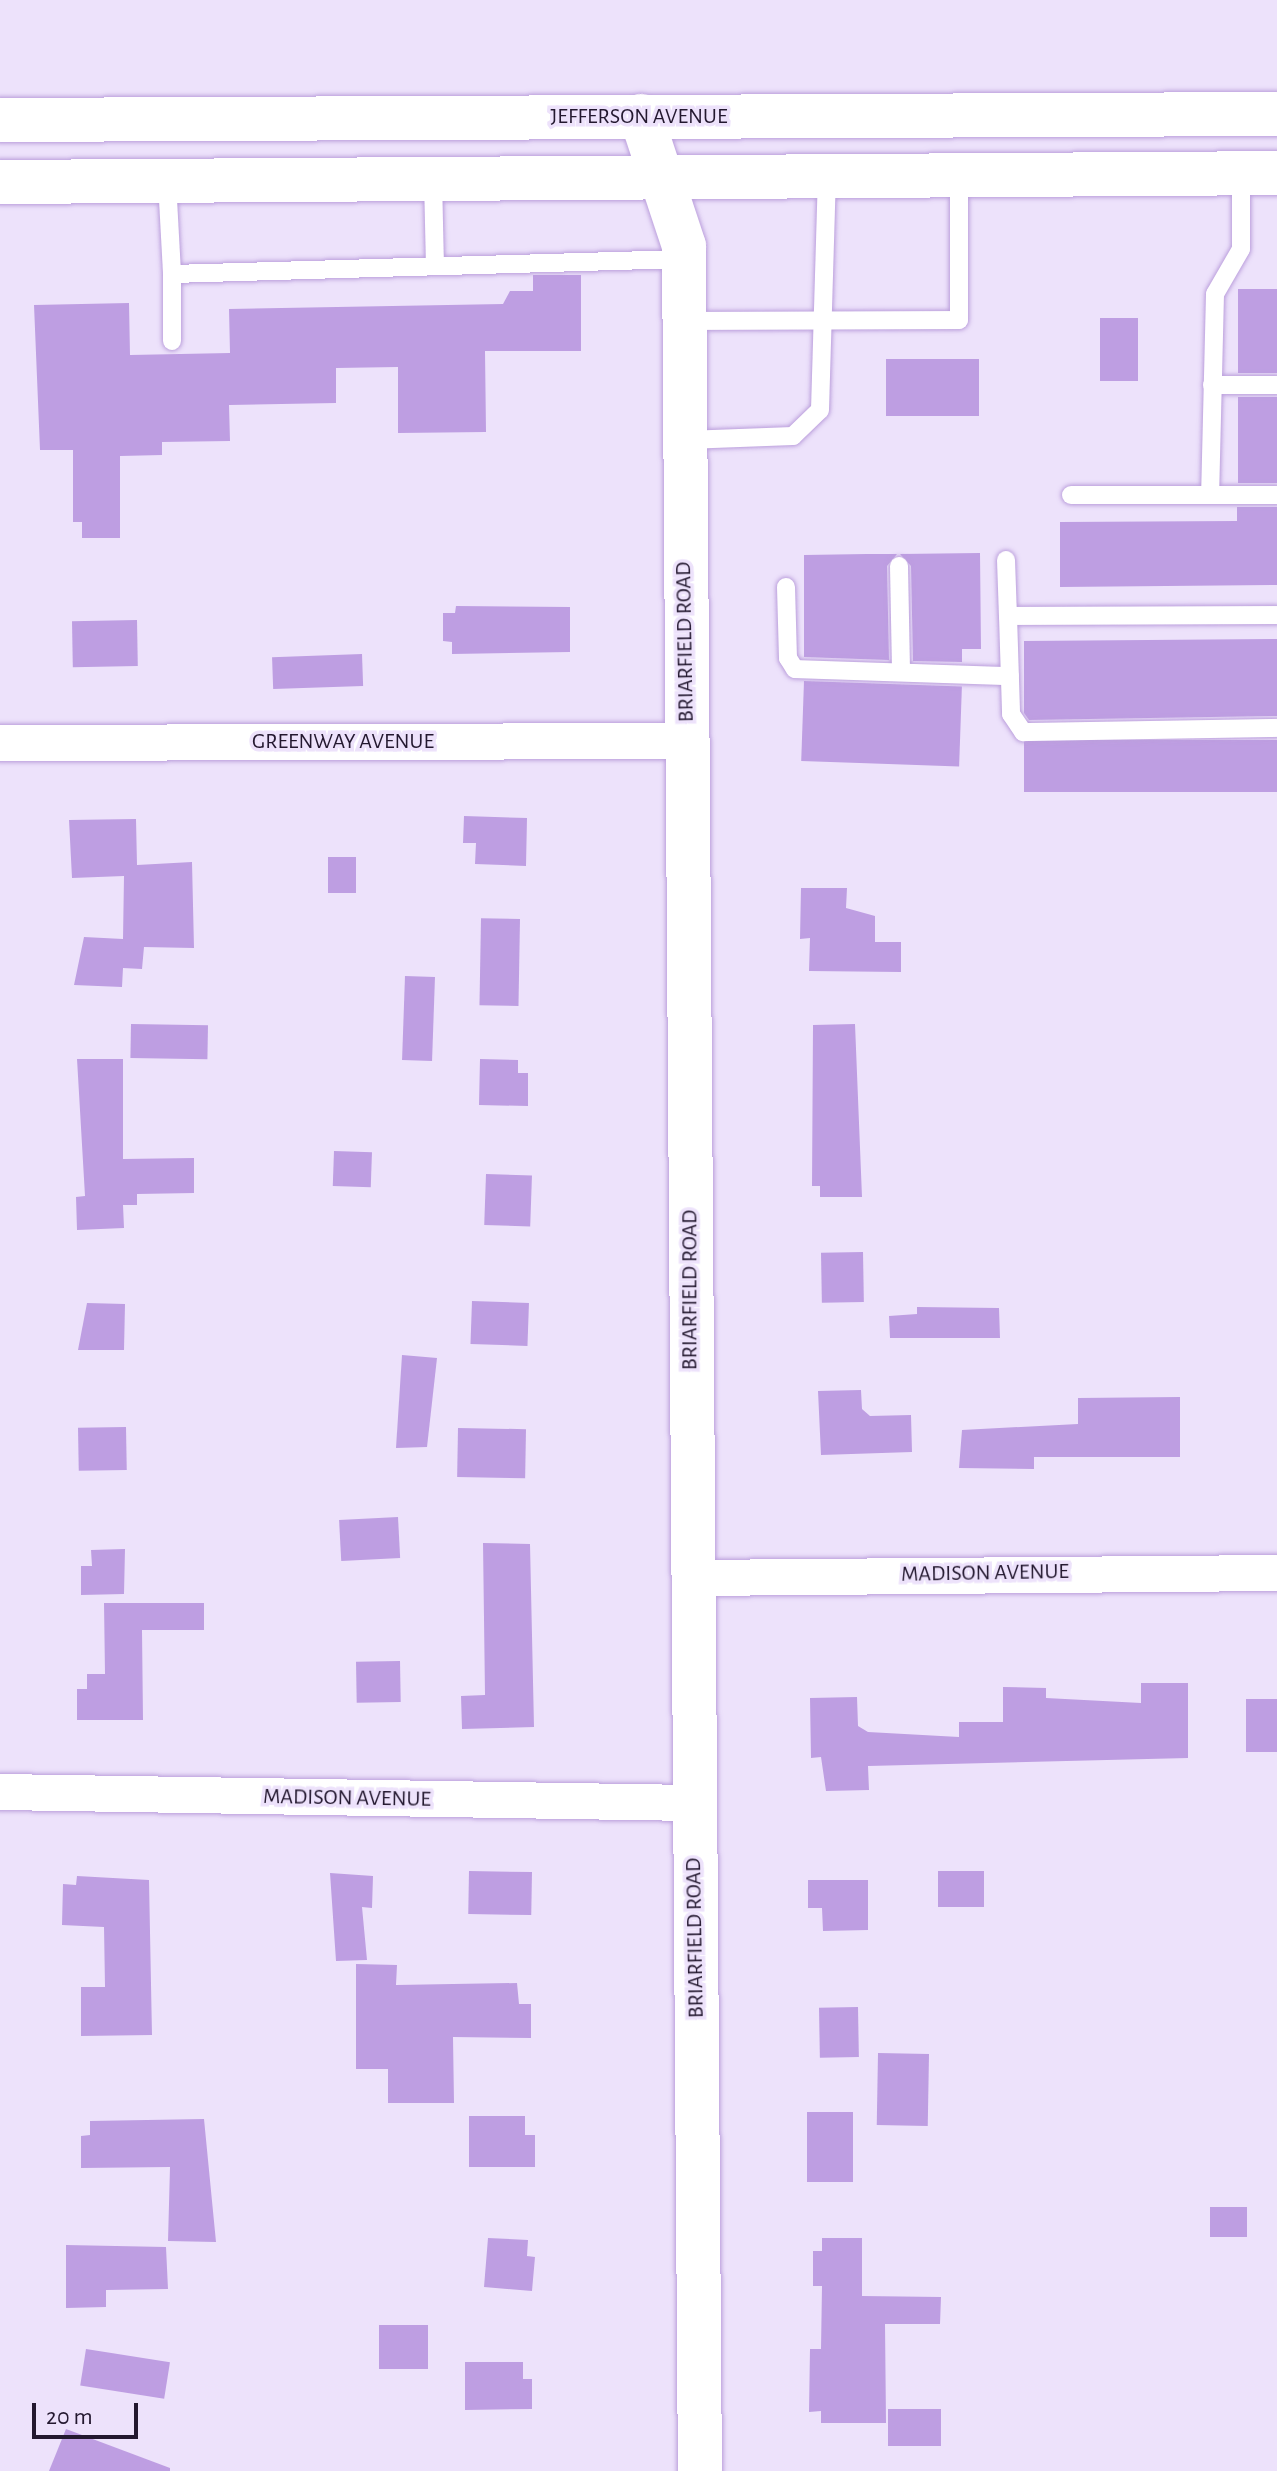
<!DOCTYPE html>
<style>
body{margin:0}
#map{position:relative;width:1277px;height:2471px;overflow:hidden;background:#ede2fb;font-family:"Alegreya Sans",sans-serif}
div>[style]{position:absolute}
[style*='--x']{left:calc(var(--x)*1px);top:calc(var(--y)*1px);width:calc(var(--w)*1px);rotate:calc(var(--a)*1deg)}
.building>*{inset:0;background:#be9ee2;transform-origin:0 0}
.roads{filter:drop-shadow(0 0 2px #bb9fdc) drop-shadow(0 0 2px #bb9fdc)}
.lane>*{height:18px;margin:-9px;padding:0 9px;transform-origin:9px;border-radius:9px;background:#fff}
.street>*{height:36px;margin:-18px;padding:0 18px;transform-origin:18px;border-radius:18px;background:#fff}
.secondary>*{height:44px;margin:-22px;padding:0 22px;transform-origin:22px;border-radius:22px;background:#fff}
.primary>*{height:44px;margin:-22px;padding:0 22px;transform-origin:22px;border-radius:22px;background:#fff}
span{translate:-50% -50%;white-space:nowrap;text-align:center;line-height:1.15;-webkit-text-stroke:7px #ede2fb;paint-order:stroke}
.street-label{font-size:22px;color:#23182f}
.scale{position:absolute;left:32px;top:2403px;width:106px;height:36px;box-sizing:border-box;border:4px solid #23182f;border-top:0;padding-left:10px;font-size:24px;line-height:28px;white-space:nowrap;color:#23182f;-webkit-text-stroke:6px #ede2fb;paint-order:stroke}
</style>
<div id="map">
<div class="building">
<div style="clip-path:polygon(533px 275px,581px 275px,581px 351px,485px 351px,486px 432px,398px 433px,398px 367px,336px 368px,336px 403px,229px 405px,230px 441px,162px 442px,162px 455px,120px 456px,120px 538px,82px 538px,82px 522px,73px 522px,73px 450px,40px 450px,34px 305px,129px 303px,130px 355px,230px 353px,229px 309px,503px 304px,510px 291px,533px 291px)"></div>
<div style="left:1238px;top:289px;width:39px;height:84px"></div>
<div style="left:1100px;top:318px;width:38px;height:63px"></div>
<div style="left:886px;top:359px;width:93px;height:57px"></div>
<div style="left:1238px;top:397px;width:39px;height:86px"></div>
<div style="clip-path:polygon(1237px 507px,1277px 507px,1277px 585px,1060px 587px,1060px 522px,1237px 521px)"></div>
<div style="clip-path:polygon(980px 553px,981px 649px,962px 649px,962px 662px,913px 661px,911px 566px,900px 554px)"></div>
<div style="clip-path:polygon(867px 554px,897px 554px,887px 566px,889px 660px,804px 657px,804px 555px)"></div>
<div style="clip-path:polygon(456px 606px,570px 607px,570px 652px,452px 654px,452px 642px,443px 641px,443px 613px,455px 613px)"></div>
<div style="left:137px;top:620px;width:46px;height:65px;rotate:89deg"></div>
<div style="clip-path:polygon(1277px 639px,1277px 716px,1029px 720px,1024px 713px,1024px 641px)"></div>
<div style="left:362px;top:654px;width:32px;height:90px;rotate:88deg"></div>
<div style="left:804px;top:681px;width:158px;height:80px;rotate:2deg"></div>
<div style="left:1277px;top:740px;width:52px;height:253px;rotate:90deg"></div>
<div style="clip-path:polygon(464px 816px,527px 818px,526px 866px,475px 864px,476px 843px,463px 843px)"></div>
<div style="clip-path:polygon(136px 819px,137px 865px,192px 862px,194px 948px,144px 947px,142px 969px,123px 968px,122px 987px,74px 985px,84px 937px,123px 939px,124px 876px,72px 878px,69px 820px)"></div>
<div style="left:328px;top:857px;width:28px;height:36px"></div>
<div style="clip-path:polygon(801px 888px,847px 888px,846px 908px,875px 916px,875px 942px,901px 942px,901px 972px,809px 971px,810px 938px,800px 939px)"></div>
<div style="left:520px;top:919px;width:87px;height:39px;rotate:91deg"></div>
<div style="left:405px;top:976px;width:30px;height:84px;rotate:2deg"></div>
<div style="left:131px;top:1024px;width:77px;height:34px;rotate:1deg"></div>
<div style="clip-path:polygon(855px 1024px,862px 1197px,820px 1197px,820px 1186px,812px 1186px,813px 1025px)"></div>
<div style="clip-path:polygon(77px 1059px,123px 1059px,123px 1159px,194px 1158px,194px 1193px,137px 1194px,137px 1205px,123px 1205px,124px 1228px,77px 1230px,76px 1197px,85px 1196px)"></div>
<div style="clip-path:polygon(480px 1059px,518px 1060px,518px 1073px,528px 1073px,528px 1106px,479px 1105px)"></div>
<div style="left:334px;top:1151px;width:38px;height:35px;rotate:2deg"></div>
<div style="left:486px;top:1174px;width:46px;height:51px;rotate:2deg"></div>
<div style="left:863px;top:1252px;width:50px;height:42px;rotate:89deg"></div>
<div style="left:472px;top:1301px;width:57px;height:43px;rotate:2deg"></div>
<div style="clip-path:polygon(87px 1303px,125px 1304px,124px 1350px,78px 1350px)"></div>
<div style="clip-path:polygon(917px 1307px,999px 1308px,1000px 1338px,890px 1338px,889px 1316px,917px 1314px)"></div>
<div style="clip-path:polygon(402px 1355px,437px 1358px,427px 1447px,396px 1448px)"></div>
<div style="clip-path:polygon(861px 1390px,862px 1409px,870px 1416px,911px 1415px,912px 1452px,821px 1455px,818px 1391px)"></div>
<div style="clip-path:polygon(1180px 1397px,1180px 1457px,1034px 1457px,1034px 1469px,959px 1468px,962px 1430px,1078px 1424px,1078px 1398px)"></div>
<div style="left:126px;top:1427px;width:43px;height:48px;rotate:89deg"></div>
<div style="left:458px;top:1428px;width:68px;height:49px;rotate:1deg"></div>
<div style="left:398px;top:1517px;width:41px;height:59px;rotate:87deg"></div>
<div style="clip-path:polygon(483px 1543px,530px 1544px,534px 1727px,462px 1729px,461px 1696px,485px 1695px)"></div>
<div style="clip-path:polygon(125px 1549px,124px 1594px,81px 1595px,81px 1566px,92px 1566px,91px 1550px)"></div>
<div style="clip-path:polygon(104px 1603px,204px 1603px,204px 1630px,142px 1630px,143px 1720px,77px 1720px,77px 1689px,87px 1689px,87px 1674px,105px 1674px)"></div>
<div style="left:400px;top:1661px;width:41px;height:44px;rotate:89deg"></div>
<div style="clip-path:polygon(1141px 1683px,1188px 1683px,1188px 1758px,868px 1766px,869px 1790px,826px 1791px,821px 1757px,811px 1758px,810px 1698px,857px 1697px,858px 1726px,868px 1732px,959px 1737px,959px 1722px,1003px 1722px,1003px 1687px,1046px 1688px,1046px 1698px,1141px 1703px)"></div>
<div style="left:1277px;top:1699px;width:53px;height:31px;rotate:90deg"></div>
<div style="left:469px;top:1871px;width:63px;height:43px;rotate:1deg"></div>
<div style="left:938px;top:1871px;width:46px;height:36px"></div>
<div style="clip-path:polygon(330px 1873px,373px 1876px,372px 1908px,362px 1907px,367px 1960px,336px 1961px)"></div>
<div style="clip-path:polygon(77px 1876px,149px 1880px,152px 2035px,81px 2036px,81px 1987px,105px 1987px,104px 1927px,62px 1925px,63px 1884px,76px 1885px)"></div>
<div style="clip-path:polygon(808px 1880px,868px 1880px,868px 1930px,823px 1931px,822px 1908px,808px 1908px)"></div>
<div style="clip-path:polygon(356px 1964px,397px 1965px,396px 1985px,517px 1983px,519px 2004px,531px 2004px,531px 2038px,453px 2037px,454px 2103px,388px 2103px,388px 2069px,356px 2069px)"></div>
<div style="left:858px;top:2007px;width:50px;height:39px;rotate:89deg"></div>
<div style="left:929px;top:2054px;width:72px;height:51px;rotate:91deg"></div>
<div style="left:807px;top:2112px;width:46px;height:70px"></div>
<div style="clip-path:polygon(469px 2116px,525px 2116px,525px 2135px,535px 2135px,535px 2167px,469px 2167px)"></div>
<div style="clip-path:polygon(204px 2119px,216px 2242px,168px 2241px,170px 2167px,81px 2168px,81px 2136px,90px 2135px,90px 2121px)"></div>
<div style="left:1210px;top:2207px;width:37px;height:30px"></div>
<div style="clip-path:polygon(488px 2238px,528px 2240px,527px 2256px,535px 2257px,532px 2291px,484px 2287px)"></div>
<div style="clip-path:polygon(822px 2238px,862px 2238px,862px 2296px,941px 2297px,940px 2324px,885px 2324px,886px 2423px,821px 2423px,821px 2411px,809px 2412px,810px 2349px,821px 2349px,822px 2286px,813px 2286px,813px 2251px,822px 2251px)"></div>
<div style="clip-path:polygon(66px 2245px,166px 2247px,168px 2289px,106px 2290px,106px 2307px,66px 2308px)"></div>
<div style="left:379px;top:2325px;width:49px;height:44px"></div>
<div style="left:86px;top:2349px;width:85px;height:37px;rotate:9deg"></div>
<div style="clip-path:polygon(465px 2362px,523px 2362px,523px 2379px,532px 2379px,532px 2409px,465px 2410px)"></div>
<div style="left:888px;top:2409px;width:53px;height:37px"></div>
<div style="clip-path:polygon(66px 2429px,170px 2468px,170px 2471px,49px 2471px)"></div>
</div>
<div class="roads">
<div class="lane">
<div style="--x:1241;--y:173;--w:76;--a:90"></div>
<div style="--x:1241;--y:249;--w:52;--a:120"></div>
<div style="--x:1215;--y:294;--w:201;--a:91.4"></div>
<div style="--x:1210;--y:495;--w:67;--a:0"></div>
<div style="--x:433;--y:179;--w:85;--a:88.7"></div>
<div style="--x:167;--y:181;--w:93;--a:86.9"></div>
<div style="--x:172;--y:274;--w:511;--a:-1.68"></div>
<div style="--x:172;--y:274;--w:67;--a:90"></div>
<div style="--x:684;--y:321;--w:275;--a:-0.2"></div>
<div style="--x:959;--y:320;--w:146;--a:-90"></div>
<div style="--x:1212;--y:385;--w:65;--a:0"></div>
<div style="--x:686;--y:440;--w:107;--a:-2.1"></div>
<div style="--x:793;--y:436;--w:37;--a:-44"></div>
<div style="--x:820;--y:410;--w:234;--a:-88.3"></div>
<div style="--x:1071;--y:495;--w:139;--a:0"></div>
<div style="--x:1006;--y:560;--w:56;--a:88"></div>
<div style="--x:899;--y:566;--w:106;--a:88.9"></div>
<div style="--x:786;--y:587;--w:71;--a:88.4"></div>
<div style="--x:788;--y:658;--w:13;--a:58"></div>
<div style="--x:795;--y:669;--w:215;--a:1.9"></div>
<div style="--x:1277;--y:615;--w:269;--a:179.8"></div>
<div style="--x:1008;--y:616;--w:98;--a:88.2"></div>
<div style="--x:1011;--y:714;--w:22;--a:56"></div>
<div style="--x:1023;--y:732;--w:254;--a:-0.9"></div>
</div>
<div class="street">
<div style="--x:0;--y:743;--w:686;--a:-0.17"></div>
<div style="--x:693;--y:1578;--w:584;--a:-0.49"></div>
<div style="--x:0;--y:1792;--w:694;--a:0.91"></div>
</div>
<div class="secondary">
<div style="--x:641;--y:116;--w:137;--a:71.7"></div>
<div style="--x:684;--y:246;--w:2225;--a:89.59"></div>
</div>
<div class="primary">
<div style="--x:0;--y:120;--w:1277;--a:-0.27"></div>
<div style="--x:0;--y:182;--w:1277;--a:-0.4"></div>
</div>
</div>
<div class="street-label">
<span style="left:639px;top:117px">JEFFERSON AVENUE</span>
<span style="left:685px;top:642px;rotate:-91deg">BRIARFIELD ROAD</span>
<span style="left:343px;top:742px">GREENWAY AVENUE</span>
<span style="left:690px;top:1290px;rotate:-90deg">BRIARFIELD ROAD</span>
<span style="left:985px;top:1573px;rotate:-1deg">MADISON AVENUE</span>
<span style="left:347px;top:1798px;rotate:1deg">MADISON AVENUE</span>
<span style="left:695px;top:1938px;rotate:-91deg">BRIARFIELD ROAD</span>
</div>
<div class="scale">20 m</div>
</div>
